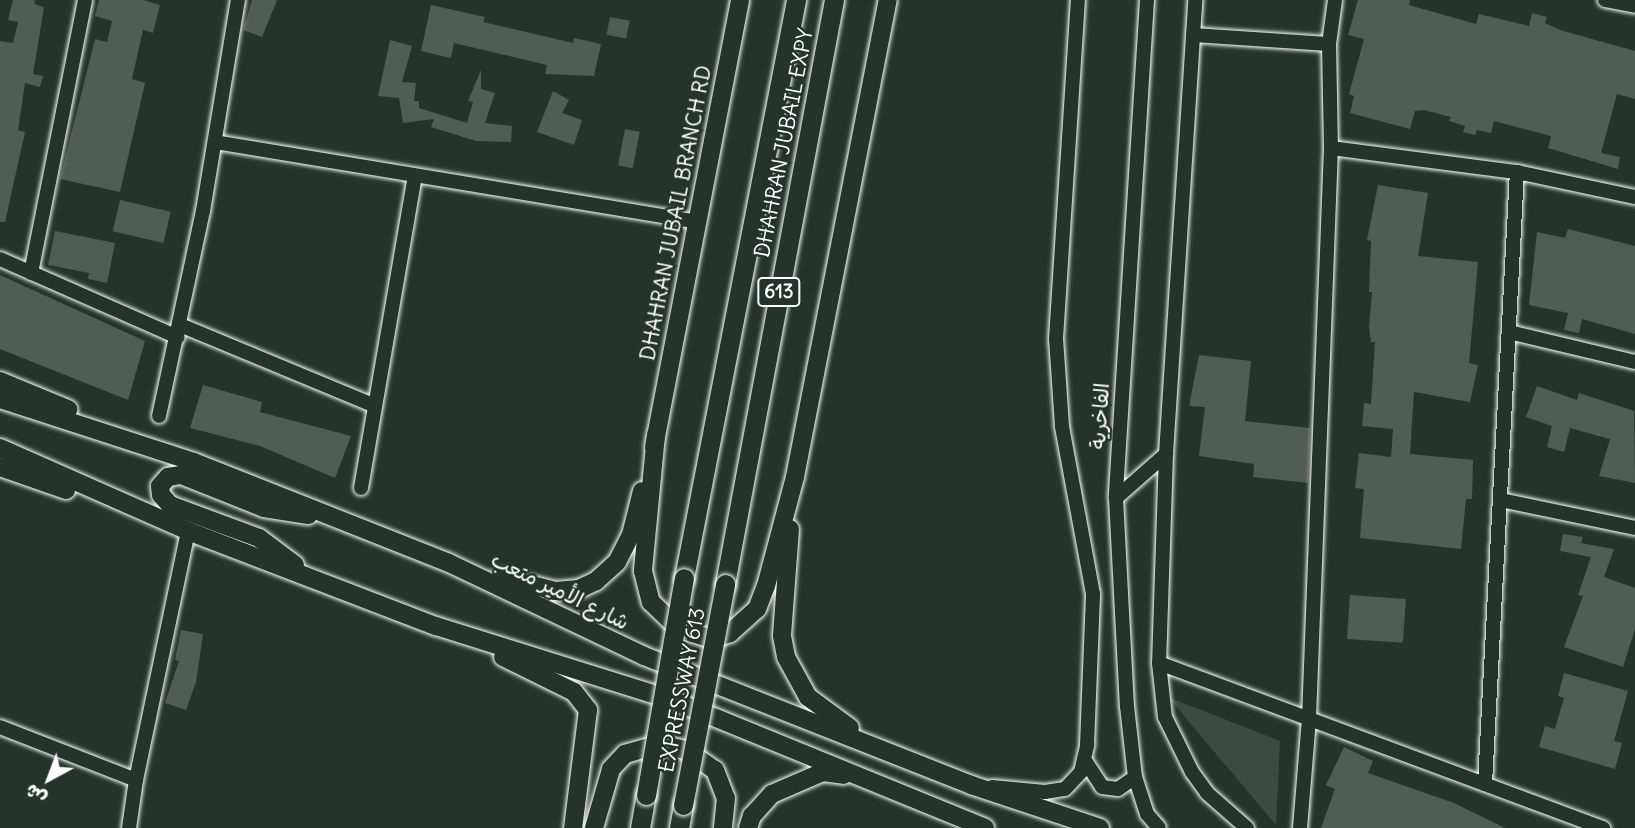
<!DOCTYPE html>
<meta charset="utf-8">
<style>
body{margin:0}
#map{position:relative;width:1635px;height:828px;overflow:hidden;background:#26332d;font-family:Delius,"Playpen Sans Arabic",sans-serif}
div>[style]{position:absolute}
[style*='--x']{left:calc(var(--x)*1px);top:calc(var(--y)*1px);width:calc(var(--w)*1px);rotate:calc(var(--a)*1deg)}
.green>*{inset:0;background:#3e4944}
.building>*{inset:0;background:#515c57;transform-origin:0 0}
.roads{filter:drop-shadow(0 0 2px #fff) drop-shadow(0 0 2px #fff)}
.minor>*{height:14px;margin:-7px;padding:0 7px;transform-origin:7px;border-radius:7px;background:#26332d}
.major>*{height:18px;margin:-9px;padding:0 9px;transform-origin:9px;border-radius:9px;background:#26332d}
.highway>*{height:19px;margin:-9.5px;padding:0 9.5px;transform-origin:9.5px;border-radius:9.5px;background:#26332d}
.bridges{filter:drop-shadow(0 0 2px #fff) drop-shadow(0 0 2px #fff)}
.highway-bridge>*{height:19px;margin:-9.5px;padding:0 9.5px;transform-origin:9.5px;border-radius:9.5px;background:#26332d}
span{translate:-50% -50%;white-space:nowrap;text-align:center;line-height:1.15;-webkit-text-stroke:5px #26332d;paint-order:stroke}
.shield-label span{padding:2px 5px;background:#26332d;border:2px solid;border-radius:5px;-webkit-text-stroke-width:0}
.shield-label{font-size:19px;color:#fff;font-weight:700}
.street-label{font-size:21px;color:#fff}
.north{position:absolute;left:14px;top:744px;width:70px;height:70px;-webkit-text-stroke:5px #26332d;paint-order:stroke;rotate:221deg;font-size:19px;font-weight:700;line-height:28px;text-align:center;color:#fff}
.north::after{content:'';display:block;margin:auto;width:24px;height:32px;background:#fff;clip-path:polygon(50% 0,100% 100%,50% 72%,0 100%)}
</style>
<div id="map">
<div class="green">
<div style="clip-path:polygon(1168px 697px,1280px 741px,1276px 825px)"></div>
</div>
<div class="building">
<div style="clip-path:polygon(13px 0,35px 0,34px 4px,44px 7px,33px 74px,43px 76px,40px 87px,25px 83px,18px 130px,25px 132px,5px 222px,0 222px,0 41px,13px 43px,18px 22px,8px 20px)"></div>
<div style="clip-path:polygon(99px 0,143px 0,160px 5px,153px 33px,143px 30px,132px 79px,145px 83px,120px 192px,60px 179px,95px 39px,107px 42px,112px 21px,95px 16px)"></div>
<div style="clip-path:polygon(252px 0,277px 0,262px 37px,243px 30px)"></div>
<div style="clip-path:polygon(1358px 0,1410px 0,1409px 5px,1476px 24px,1479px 14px,1529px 26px,1532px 13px,1547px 17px,1545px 23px,1560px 30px,1635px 51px,1635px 99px,1617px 94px,1601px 153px,1620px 157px,1618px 169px,1548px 148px,1551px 136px,1494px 121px,1491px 133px,1477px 130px,1475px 135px,1463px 132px,1465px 126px,1449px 121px,1451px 117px,1424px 110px,1415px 111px,1410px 129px,1350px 113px,1354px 96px,1349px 94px,1364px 39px,1348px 35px)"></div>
<div style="clip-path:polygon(431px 5px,485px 17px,483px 22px,573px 43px,574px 38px,601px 44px,594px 76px,545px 74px,547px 65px,454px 43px,451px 58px,421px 51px)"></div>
<div style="left:610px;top:17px;width:20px;height:18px;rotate:11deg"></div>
<div style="clip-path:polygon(390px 40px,412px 46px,402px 82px,416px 83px,414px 101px,419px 101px,419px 108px,467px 123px,473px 102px,468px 101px,481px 70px,481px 89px,495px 93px,485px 123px,512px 126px,511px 142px,476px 141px,431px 127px,434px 119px,403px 123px,399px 98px,378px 96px)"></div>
<div style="clip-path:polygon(553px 91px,569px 100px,562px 113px,582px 120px,574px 145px,537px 132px)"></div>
<div style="left:625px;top:129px;width:15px;height:37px;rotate:11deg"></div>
<div style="clip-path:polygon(1378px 185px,1428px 193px,1418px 256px,1478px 262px,1469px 363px,1478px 365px,1470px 402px,1414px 392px,1410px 454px,1473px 460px,1472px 499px,1466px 499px,1461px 549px,1360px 538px,1364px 489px,1355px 488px,1359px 453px,1391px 457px,1393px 429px,1362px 426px,1364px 403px,1371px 404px,1375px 342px,1371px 342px,1369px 327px,1372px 292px,1369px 292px,1371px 241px,1367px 240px)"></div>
<div style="left:120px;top:200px;width:52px;height:32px;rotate:13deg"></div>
<div style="clip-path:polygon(1568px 229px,1635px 246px,1635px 334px,1582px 319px,1579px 333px,1564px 330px,1568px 313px,1529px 305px,1537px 232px,1565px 238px)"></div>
<div style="clip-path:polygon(55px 231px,115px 243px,107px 283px,88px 279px,89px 273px,48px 265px)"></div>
<div style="clip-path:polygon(0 275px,145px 341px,128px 400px,0 349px)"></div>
<div style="clip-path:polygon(1199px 355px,1251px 361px,1245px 421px,1310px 428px,1308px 483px,1253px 477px,1254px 464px,1199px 456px,1205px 407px,1189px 406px)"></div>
<div style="clip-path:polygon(203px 385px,262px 402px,260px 412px,351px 436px,335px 478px,260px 446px,190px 428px)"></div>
<div style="clip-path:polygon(1537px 386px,1577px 400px,1579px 393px,1634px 411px,1635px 483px,1599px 476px,1610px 439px,1570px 428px,1564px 452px,1547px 447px,1552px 426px,1526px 417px)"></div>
<div style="clip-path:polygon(1563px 534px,1583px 537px,1581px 543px,1614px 549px,1604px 577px,1635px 588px,1635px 629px,1623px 667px,1564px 647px,1583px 596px,1578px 595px,1591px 557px,1560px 551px)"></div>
<div style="left:1350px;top:595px;width:56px;height:44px;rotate:4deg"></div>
<div style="clip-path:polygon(181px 630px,203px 634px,196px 682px,186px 710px,165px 703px,179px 661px,175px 660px)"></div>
<div style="clip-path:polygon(1564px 673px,1628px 691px,1614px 741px,1622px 743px,1615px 769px,1539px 747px,1545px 726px,1555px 729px,1564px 698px,1558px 696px)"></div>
<div style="clip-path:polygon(1344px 747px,1373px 761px,1368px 773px,1454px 803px,1505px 828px,1321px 828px,1335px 789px,1326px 785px)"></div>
</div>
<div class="roads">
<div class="minor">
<div style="--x:1147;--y:0;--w:499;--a:93.6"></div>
<div style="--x:1116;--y:498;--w:208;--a:87"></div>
<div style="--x:1127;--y:706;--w:71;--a:83.6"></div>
<div style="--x:1135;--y:777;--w:39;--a:72"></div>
<div style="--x:1147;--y:814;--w:18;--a:49"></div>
<div style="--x:1605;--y:0;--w:31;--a:11"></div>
<div style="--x:1193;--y:35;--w:136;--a:3.8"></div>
<div style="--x:215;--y:142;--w:490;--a:9.4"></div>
<div style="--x:1331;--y:148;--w:188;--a:7.4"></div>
<div style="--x:1517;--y:172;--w:121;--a:12"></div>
<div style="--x:0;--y:259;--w:194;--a:23.7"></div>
<div style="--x:31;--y:273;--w:278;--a:-78.8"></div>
<div style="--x:180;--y:325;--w:209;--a:22.5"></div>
<div style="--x:1509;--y:332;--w:130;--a:13.4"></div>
<div style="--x:159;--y:416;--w:210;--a:-77.9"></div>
<div style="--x:203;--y:211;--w:214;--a:-80.6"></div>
<div style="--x:1166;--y:454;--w:209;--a:91.9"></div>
<div style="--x:1159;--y:663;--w:54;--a:83.7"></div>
<div style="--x:1165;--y:717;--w:61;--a:63.9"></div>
<div style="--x:1192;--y:772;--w:26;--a:54"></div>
<div style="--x:1207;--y:793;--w:53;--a:41.2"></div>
<div style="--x:361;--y:488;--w:317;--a:-80.2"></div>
<div style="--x:1116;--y:498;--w:67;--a:-41.3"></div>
<div style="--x:1166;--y:454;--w:455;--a:-86.3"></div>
<div style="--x:1501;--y:500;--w:137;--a:11.8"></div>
<div style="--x:1159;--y:663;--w:474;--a:20.4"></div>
<div style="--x:0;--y:727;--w:146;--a:21.3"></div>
<div style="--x:136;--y:780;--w:254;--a:-78.2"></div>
<div style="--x:1084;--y:759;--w:33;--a:57"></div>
<div style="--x:1102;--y:787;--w:16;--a:7"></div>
<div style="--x:1118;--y:789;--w:21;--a:-35"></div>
<div style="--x:1485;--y:784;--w:613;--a:-87.01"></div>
<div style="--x:992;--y:787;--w:53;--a:5.4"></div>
<div style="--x:1045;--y:792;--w:20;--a:-9"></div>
<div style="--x:1065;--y:789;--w:23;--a:-47"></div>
<div style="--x:1081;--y:772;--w:28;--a:-77"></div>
<div style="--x:1087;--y:745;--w:151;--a:-87.7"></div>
<div style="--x:1093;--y:594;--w:171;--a:-100.5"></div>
<div style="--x:1062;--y:426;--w:87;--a:-93.9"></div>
<div style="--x:1056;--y:339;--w:340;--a:-86.3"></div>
<div style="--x:129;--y:828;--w:49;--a:-81.7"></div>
<div style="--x:1300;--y:828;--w:110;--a:-85.3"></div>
<div style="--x:1309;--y:718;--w:570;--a:-87.79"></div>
<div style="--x:1331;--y:148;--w:104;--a:-91.1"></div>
<div style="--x:1329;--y:44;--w:44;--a:-82.2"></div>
</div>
<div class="major">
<div style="--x:0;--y:381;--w:74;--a:22.4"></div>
<div style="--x:0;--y:399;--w:204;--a:18"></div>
<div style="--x:194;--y:462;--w:274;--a:21.6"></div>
<div style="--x:449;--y:563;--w:216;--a:25.5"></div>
<div style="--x:644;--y:656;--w:352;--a:21.5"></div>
<div style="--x:971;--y:785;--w:136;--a:18.4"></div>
<div style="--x:656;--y:435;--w:137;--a:95.5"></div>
<div style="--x:643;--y:571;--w:32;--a:76"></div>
<div style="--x:651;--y:602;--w:39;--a:44"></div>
<div style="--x:679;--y:629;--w:34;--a:17"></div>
<div style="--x:712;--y:639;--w:19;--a:-18"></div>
<div style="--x:730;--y:633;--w:36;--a:-42"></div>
<div style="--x:757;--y:609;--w:25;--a:-69"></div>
<div style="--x:766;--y:586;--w:113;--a:-75.1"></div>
<div style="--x:795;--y:477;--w:486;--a:-79"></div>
<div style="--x:654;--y:447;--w:455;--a:-79.1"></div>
<div style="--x:0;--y:448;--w:206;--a:23.8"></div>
<div style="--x:188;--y:531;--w:266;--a:21"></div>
<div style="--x:436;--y:626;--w:247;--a:17.4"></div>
<div style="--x:672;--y:700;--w:338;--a:22.2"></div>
<div style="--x:0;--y:467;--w:70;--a:19.2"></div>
<div style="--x:790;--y:529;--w:107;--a:94.3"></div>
<div style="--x:782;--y:636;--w:21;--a:79"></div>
<div style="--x:786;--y:657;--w:46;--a:61.2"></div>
<div style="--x:808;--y:697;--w:52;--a:36.4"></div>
<div style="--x:295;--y:565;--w:45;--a:-143.1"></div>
<div style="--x:259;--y:538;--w:95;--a:-159.7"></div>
<div style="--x:170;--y:505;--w:13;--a:-132"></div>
<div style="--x:161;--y:495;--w:9;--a:-96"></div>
<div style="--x:160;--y:486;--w:12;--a:-48"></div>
<div style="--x:168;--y:477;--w:13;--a:-9"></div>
<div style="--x:181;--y:475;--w:89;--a:21.7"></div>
<div style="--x:264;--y:508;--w:45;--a:9"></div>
<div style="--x:501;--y:577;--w:56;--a:14.5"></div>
<div style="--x:555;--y:591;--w:24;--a:-5"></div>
<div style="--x:579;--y:589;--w:19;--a:-25"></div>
<div style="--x:596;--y:581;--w:28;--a:-42"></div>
<div style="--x:617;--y:562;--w:30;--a:-63"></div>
<div style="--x:631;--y:535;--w:45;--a:-76"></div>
<div style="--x:503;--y:657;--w:79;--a:26.2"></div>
<div style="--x:574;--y:692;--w:23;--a:52"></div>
<div style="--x:588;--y:710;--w:119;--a:97.2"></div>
<div style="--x:594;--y:828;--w:61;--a:-73.9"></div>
<div style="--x:611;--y:769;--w:21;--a:-47"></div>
<div style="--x:625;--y:754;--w:35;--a:-16"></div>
<div style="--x:659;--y:744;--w:28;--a:13"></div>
<div style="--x:686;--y:750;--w:35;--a:35"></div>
<div style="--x:715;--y:770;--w:30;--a:69"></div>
<div style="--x:726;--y:798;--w:30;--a:96"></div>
<div style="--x:748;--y:828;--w:13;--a:-72"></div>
<div style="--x:752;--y:816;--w:30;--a:-48"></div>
<div style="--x:772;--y:794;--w:56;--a:-23.3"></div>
<div style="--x:823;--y:772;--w:21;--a:8"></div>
</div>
<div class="highway">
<div style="--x:684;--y:578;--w:589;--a:-79.03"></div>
<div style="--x:725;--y:584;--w:594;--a:-79.43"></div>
<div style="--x:640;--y:828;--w:34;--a:-80"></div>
<div style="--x:679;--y:828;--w:23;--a:-80"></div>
</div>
</div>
<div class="bridges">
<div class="highway-bridge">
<div style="--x:646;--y:795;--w:220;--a:-80.1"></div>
<div style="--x:683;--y:805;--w:225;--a:-79.2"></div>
</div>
</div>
<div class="shield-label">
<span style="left:779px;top:292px">613</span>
</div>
<div class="street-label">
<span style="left:784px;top:143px;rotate:-79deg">DHAHRAN JUBAIL EXPY</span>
<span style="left:676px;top:213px;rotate:-79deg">DHAHRAN JUBAIL BRANCH RD</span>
<span style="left:1100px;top:416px;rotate:-86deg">الفاخرية</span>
<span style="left:560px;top:591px;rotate:26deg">شارع الأمير متعب</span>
<span style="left:682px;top:690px;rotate:-79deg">EXPRESSWAY 613</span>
</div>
<div class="north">ش</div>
</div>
